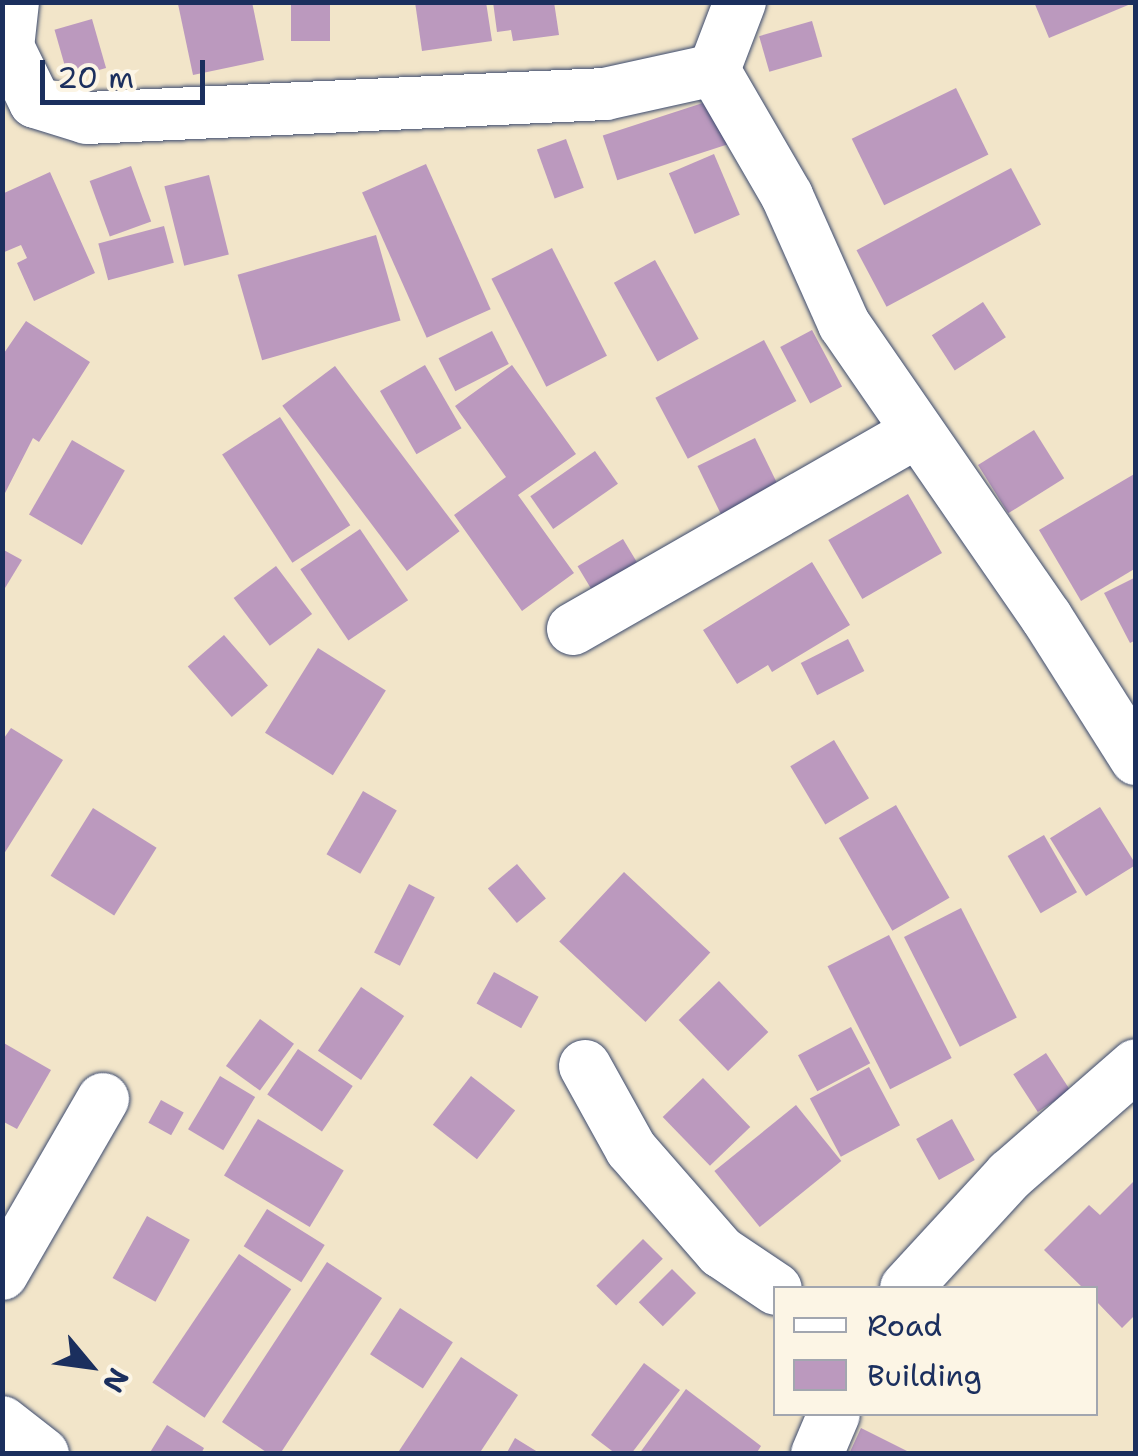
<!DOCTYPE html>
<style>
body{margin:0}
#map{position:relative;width:1138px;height:1456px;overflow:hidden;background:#f2e5c9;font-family:"Shantell Sans",sans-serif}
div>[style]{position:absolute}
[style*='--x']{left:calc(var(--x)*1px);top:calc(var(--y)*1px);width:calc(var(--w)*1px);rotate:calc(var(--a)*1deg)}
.building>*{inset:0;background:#bb99be;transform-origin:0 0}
.roads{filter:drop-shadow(0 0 2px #3b4a6e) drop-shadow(0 0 2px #3b4a6e)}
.street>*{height:52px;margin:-26px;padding:0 26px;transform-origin:26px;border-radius:26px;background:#fff}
span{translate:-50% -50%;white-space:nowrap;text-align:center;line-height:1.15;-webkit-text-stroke:8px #fcf5e5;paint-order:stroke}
.frame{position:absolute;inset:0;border:5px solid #1b2f5e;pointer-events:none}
.legend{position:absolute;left:773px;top:1286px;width:325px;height:130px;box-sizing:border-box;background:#fcf5e5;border:2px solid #a2a6af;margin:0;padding:12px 18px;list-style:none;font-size:30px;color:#1b2f5e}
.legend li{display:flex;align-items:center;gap:20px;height:50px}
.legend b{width:50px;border:2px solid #a2a6af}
.north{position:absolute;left:40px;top:1316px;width:100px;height:100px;-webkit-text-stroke:8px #fcf5e5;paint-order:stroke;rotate:119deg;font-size:28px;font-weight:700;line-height:40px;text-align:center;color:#1b2f5e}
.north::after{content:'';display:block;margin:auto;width:35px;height:45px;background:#1b2f5e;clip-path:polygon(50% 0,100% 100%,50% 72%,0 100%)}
.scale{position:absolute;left:40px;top:60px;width:165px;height:45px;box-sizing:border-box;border:5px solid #1b2f5e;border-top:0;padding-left:12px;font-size:30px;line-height:35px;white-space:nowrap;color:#1b2f5e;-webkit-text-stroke:8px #fcf5e5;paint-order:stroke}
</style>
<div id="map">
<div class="building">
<div style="clip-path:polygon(252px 2px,264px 60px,193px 75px,178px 4px)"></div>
<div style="left:291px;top:2px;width:39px;height:39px"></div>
<div style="clip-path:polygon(415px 2px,486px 2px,492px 41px,422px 51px)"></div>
<div style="clip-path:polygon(493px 2px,554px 2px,559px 35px,513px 41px,511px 30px,497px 32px)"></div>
<div style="clip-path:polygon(1034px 2px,1133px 2px,1133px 3px,1049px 38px)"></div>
<div style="left:92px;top:19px;width:51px;height:39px;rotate:74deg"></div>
<div style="left:812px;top:21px;width:37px;height:55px;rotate:74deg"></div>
<div style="left:956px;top:88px;width:74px;height:116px;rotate:64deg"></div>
<div style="left:715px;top:99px;width:47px;height:118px;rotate:72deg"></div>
<div style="left:566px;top:139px;width:52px;height:31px;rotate:70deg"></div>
<div style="left:714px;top:154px;width:66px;height:49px;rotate:67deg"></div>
<div style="left:426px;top:164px;width:159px;height:70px;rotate:66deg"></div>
<div style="left:131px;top:166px;width:59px;height:44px;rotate:70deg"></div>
<div style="left:1011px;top:168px;width:64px;height:175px;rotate:62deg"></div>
<div style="clip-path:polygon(50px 172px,95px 273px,34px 301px,17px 263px,27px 258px,21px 245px,2px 253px,2px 194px)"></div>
<div style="left:209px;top:175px;width:82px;height:46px;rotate:76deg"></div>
<div style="left:164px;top:226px;width:38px;height:68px;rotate:75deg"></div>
<div style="left:376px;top:235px;width:89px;height:144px;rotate:74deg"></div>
<div style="left:552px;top:248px;width:121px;height:68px;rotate:63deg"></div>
<div style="left:655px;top:260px;width:90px;height:47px;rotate:61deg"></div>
<div style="left:983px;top:302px;width:42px;height:61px;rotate:57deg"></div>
<div style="clip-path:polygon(26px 321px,90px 362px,39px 442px,33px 438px,2px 499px,2px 356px)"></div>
<div style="left:812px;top:330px;width:64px;height:36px;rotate:62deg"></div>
<div style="left:492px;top:331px;width:37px;height:60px;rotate:63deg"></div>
<div style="left:764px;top:340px;width:69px;height:123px;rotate:62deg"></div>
<div style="left:425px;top:365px;width:73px;height:52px;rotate:60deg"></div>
<div style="clip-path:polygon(512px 365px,576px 454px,518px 495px,574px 573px,522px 611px,454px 515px,506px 477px,455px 406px)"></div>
<div style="left:335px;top:366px;width:207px;height:66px;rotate:53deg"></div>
<div style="left:280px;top:417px;width:129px;height:69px;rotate:57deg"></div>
<div style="left:1034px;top:430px;width:57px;height:66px;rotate:58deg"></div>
<div style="left:755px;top:438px;width:59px;height:64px;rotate:64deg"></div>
<div style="left:72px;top:440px;width:61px;height:86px;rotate:30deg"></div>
<div style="left:595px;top:451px;width:40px;height:79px;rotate:55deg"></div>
<div style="clip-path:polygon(1136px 473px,1136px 568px,1081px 601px,1039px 530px)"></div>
<div style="left:908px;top:494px;width:68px;height:92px;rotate:60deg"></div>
<div style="left:360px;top:529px;width:86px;height:72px;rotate:56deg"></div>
<div style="left:623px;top:539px;width:47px;height:53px;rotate:59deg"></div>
<div style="clip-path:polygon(2px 549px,22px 560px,2px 593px)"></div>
<div style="clip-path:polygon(812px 562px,850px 625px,772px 672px,768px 665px,737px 684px,703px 630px)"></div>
<div style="left:276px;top:566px;width:60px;height:53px;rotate:53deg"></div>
<div style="clip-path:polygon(1136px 577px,1136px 640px,1130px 643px,1104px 593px)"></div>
<div style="left:224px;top:635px;width:67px;height:48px;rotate:49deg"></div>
<div style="left:848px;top:639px;width:36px;height:53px;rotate:63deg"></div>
<div style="left:318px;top:648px;width:80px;height:100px;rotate:32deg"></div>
<div style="clip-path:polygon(11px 728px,63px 760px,2px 857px,2px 741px)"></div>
<div style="left:834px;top:740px;width:68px;height:51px;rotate:59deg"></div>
<div style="left:363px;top:791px;width:39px;height:73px;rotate:30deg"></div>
<div style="left:896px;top:805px;width:107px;height:66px;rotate:60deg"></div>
<div style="left:1100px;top:807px;width:68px;height:59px;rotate:58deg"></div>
<div style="left:93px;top:808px;width:75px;height:80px;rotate:32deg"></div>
<div style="left:1044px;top:835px;width:66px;height:42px;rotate:60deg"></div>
<div style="left:517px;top:864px;width:45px;height:38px;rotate:50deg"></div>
<div style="left:624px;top:872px;width:118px;height:95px;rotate:43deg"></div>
<div style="left:409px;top:884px;width:29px;height:77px;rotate:27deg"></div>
<div style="left:961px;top:908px;width:123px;height:64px;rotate:63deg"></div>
<div style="left:889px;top:935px;width:138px;height:69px;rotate:63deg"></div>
<div style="left:494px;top:972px;width:51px;height:36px;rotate:29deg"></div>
<div style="left:719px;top:981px;width:71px;height:56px;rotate:46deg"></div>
<div style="left:361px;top:987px;width:52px;height:77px;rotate:34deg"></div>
<div style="left:260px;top:1019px;width:42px;height:58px;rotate:36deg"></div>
<div style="left:851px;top:1027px;width:41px;height:60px;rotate:62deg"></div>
<div style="clip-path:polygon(2px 1042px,51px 1070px,17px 1129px,2px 1121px)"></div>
<div style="left:298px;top:1049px;width:66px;height:55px;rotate:34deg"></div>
<div style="left:1046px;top:1053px;width:45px;height:39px;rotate:57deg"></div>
<div style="left:869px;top:1067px;width:66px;height:67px;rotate:62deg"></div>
<div style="left:220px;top:1076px;width:41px;height:62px;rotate:31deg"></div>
<div style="left:471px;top:1076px;width:56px;height:62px;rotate:38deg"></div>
<div style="left:703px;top:1078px;width:68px;height:56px;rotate:46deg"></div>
<div style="left:161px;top:1100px;width:26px;height:26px;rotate:29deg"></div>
<div style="left:796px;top:1105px;width:72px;height:105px;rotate:51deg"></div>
<div style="left:258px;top:1119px;width:100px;height:66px;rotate:31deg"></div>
<div style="left:952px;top:1119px;width:47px;height:41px;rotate:61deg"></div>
<div style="clip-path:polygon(1136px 1179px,1136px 1314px,1122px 1328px,1096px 1301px,1096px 1288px,1083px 1288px,1044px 1250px,1089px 1205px,1100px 1215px)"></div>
<div style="left:267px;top:1209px;width:68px;height:44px;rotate:32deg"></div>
<div style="left:147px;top:1216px;width:49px;height:71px;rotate:29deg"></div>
<div style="left:643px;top:1239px;width:28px;height:66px;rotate:45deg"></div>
<div style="left:239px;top:1254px;width:63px;height:155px;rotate:34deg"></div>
<div style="clip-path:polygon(327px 1262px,382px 1298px,280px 1454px,269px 1454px,222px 1422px)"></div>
<div style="left:672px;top:1269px;width:34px;height:47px;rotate:45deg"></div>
<div style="left:400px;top:1308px;width:63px;height:55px;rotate:33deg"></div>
<div style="clip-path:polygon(461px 1357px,518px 1395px,479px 1454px,397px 1454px)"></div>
<div style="clip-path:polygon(644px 1363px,680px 1390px,631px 1454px,616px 1454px,591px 1435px)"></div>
<div style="clip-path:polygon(686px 1389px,761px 1446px,756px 1454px,639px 1454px)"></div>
<div style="clip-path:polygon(167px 1425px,204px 1448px,201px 1454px,149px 1454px)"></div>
<div style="clip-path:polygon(861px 1428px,913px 1454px,849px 1454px)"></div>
<div style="clip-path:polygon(515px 1438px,541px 1454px,506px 1454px)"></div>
</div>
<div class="roads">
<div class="street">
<div style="--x:13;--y:2;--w:45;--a:96.3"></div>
<div style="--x:8;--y:47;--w:61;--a:63.9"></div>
<div style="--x:35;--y:102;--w:54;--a:17.1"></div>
<div style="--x:87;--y:118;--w:519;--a:-2.65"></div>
<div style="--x:605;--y:94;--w:112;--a:-12.4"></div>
<div style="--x:714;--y:70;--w:73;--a:-69.1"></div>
<div style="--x:714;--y:70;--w:146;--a:59.9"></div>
<div style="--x:787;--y:196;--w:140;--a:66"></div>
<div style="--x:844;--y:324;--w:357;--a:55.4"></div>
<div style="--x:1047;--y:618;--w:167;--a:57.7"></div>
<div style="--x:573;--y:629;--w:394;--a:-29.8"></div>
<div style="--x:585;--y:1066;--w:95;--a:61"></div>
<div style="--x:631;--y:1149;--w:137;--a:48.9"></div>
<div style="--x:721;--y:1252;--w:66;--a:33.9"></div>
<div style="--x:2;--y:1274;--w:202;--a:-60"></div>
<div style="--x:906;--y:1288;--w:154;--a:-47.4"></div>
<div style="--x:1010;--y:1175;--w:167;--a:-41.1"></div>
<div style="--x:2;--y:1422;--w:52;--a:38"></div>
<div style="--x:817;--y:1454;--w:43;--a:-67"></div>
</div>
</div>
<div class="frame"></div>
<ul class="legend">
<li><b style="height:12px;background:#fff"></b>Road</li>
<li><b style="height:28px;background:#bb99be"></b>Building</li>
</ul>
<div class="north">N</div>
<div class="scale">20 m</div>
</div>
